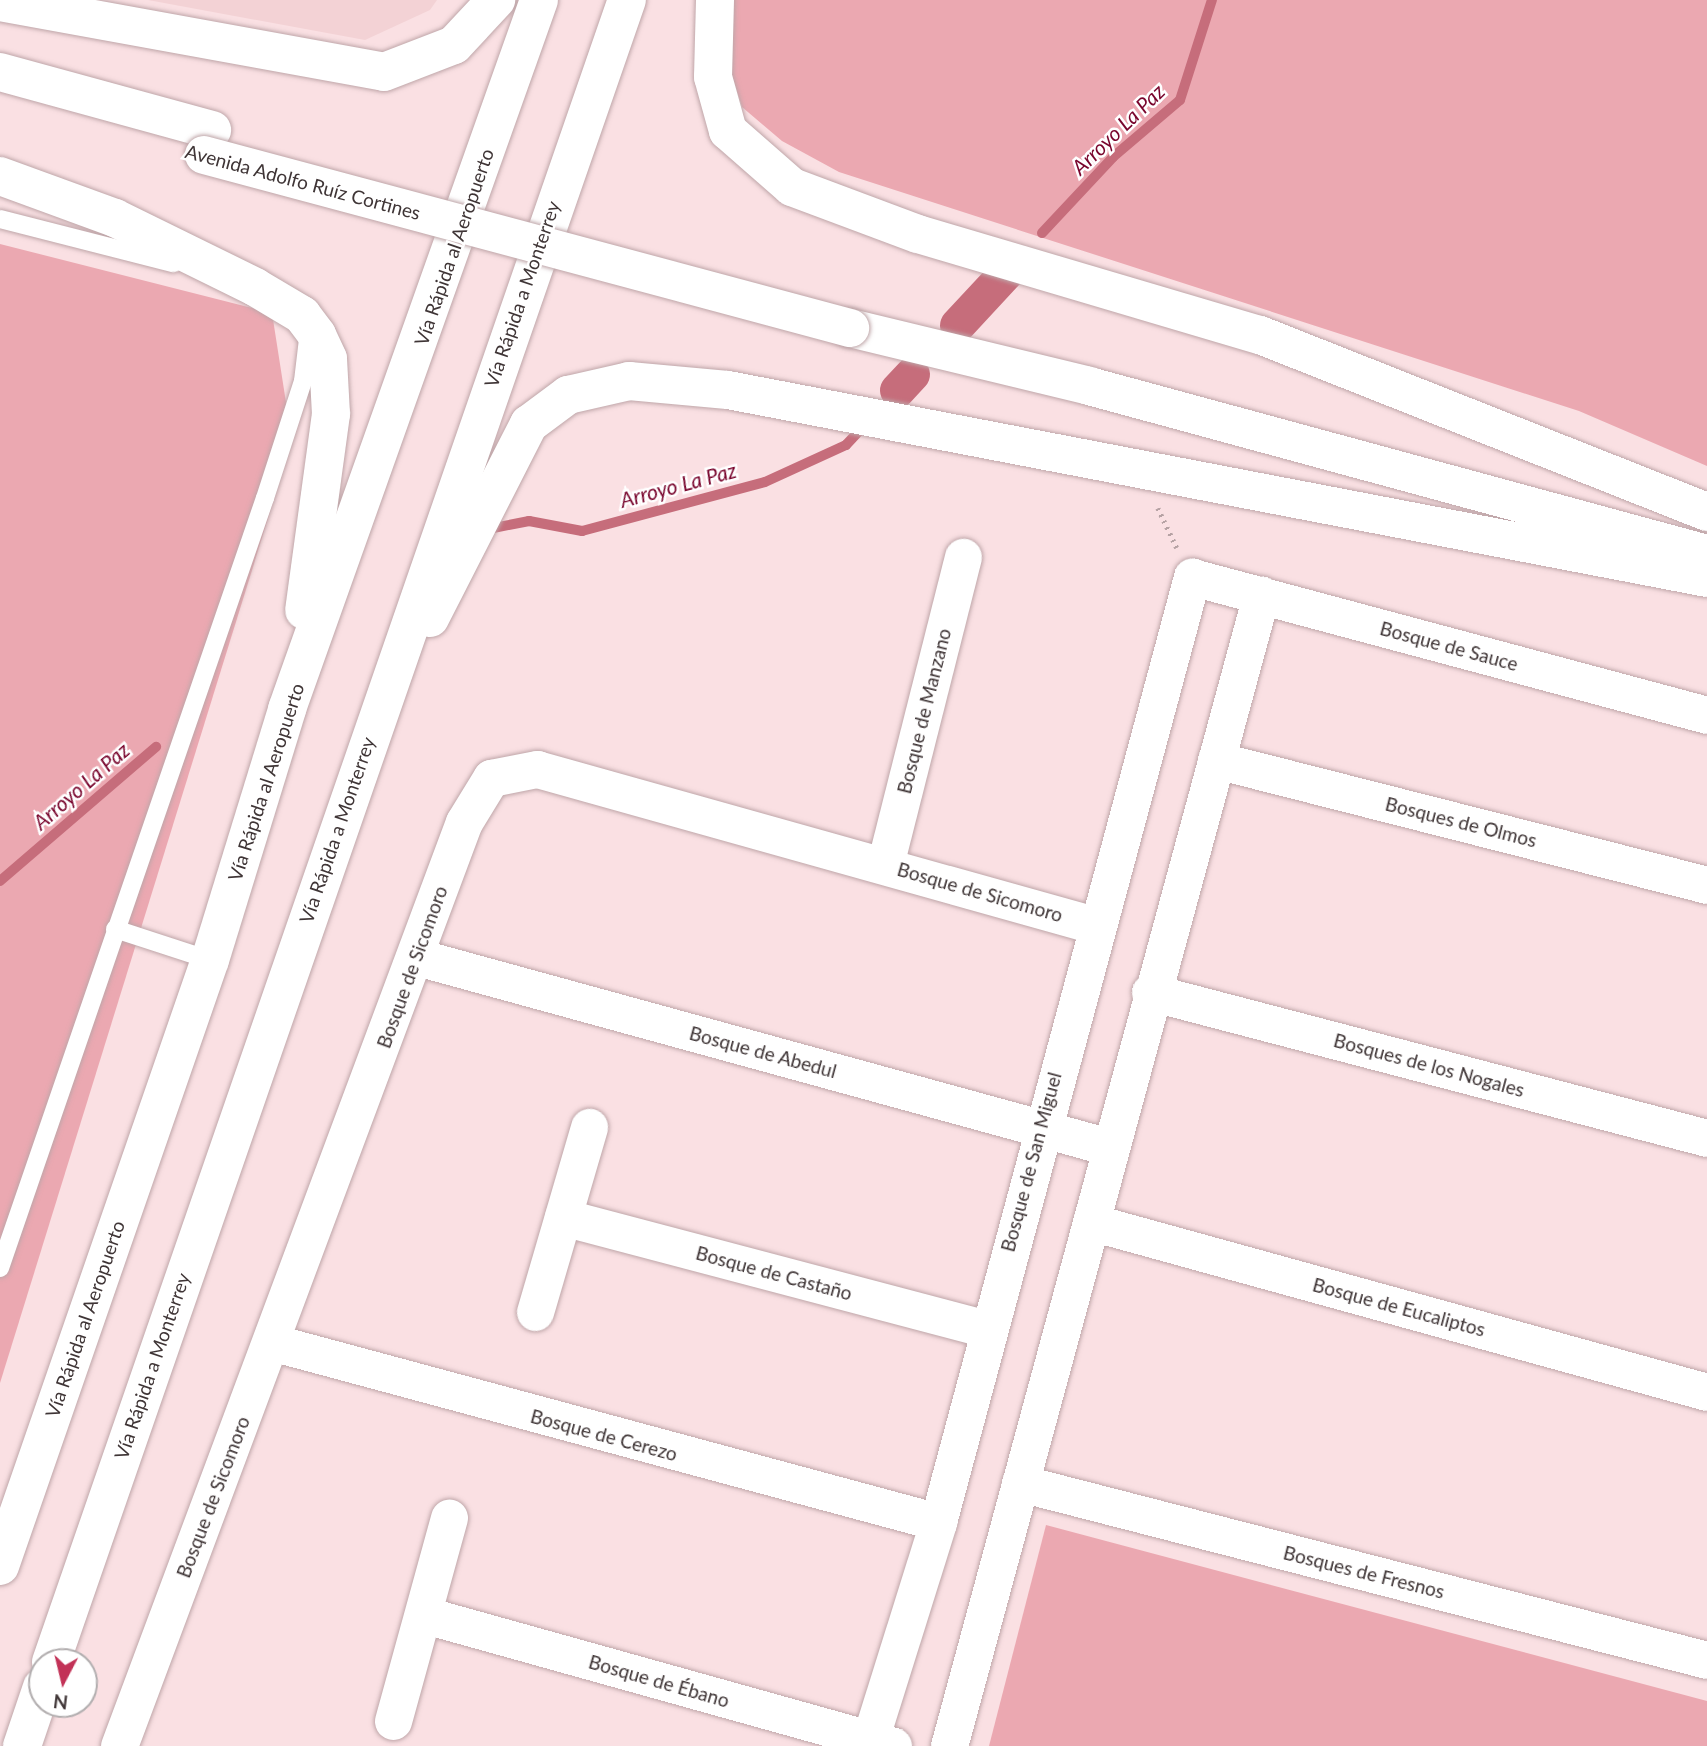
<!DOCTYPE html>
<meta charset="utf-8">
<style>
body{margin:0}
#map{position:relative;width:1707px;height:1746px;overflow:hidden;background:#fae0e3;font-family:Lato,sans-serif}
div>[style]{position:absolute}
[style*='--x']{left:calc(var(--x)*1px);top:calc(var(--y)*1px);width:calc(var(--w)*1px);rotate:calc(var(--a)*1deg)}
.built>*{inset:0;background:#f3d2d5}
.green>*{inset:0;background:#eba8b1}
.stream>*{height:10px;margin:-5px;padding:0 5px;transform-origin:5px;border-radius:5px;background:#c66d7b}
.canal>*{height:35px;margin:-17.5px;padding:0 17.5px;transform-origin:17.5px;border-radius:17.5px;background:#c66d7b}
.path>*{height:4.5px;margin-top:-2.25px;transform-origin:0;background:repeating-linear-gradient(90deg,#b6a2a4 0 2px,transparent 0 7px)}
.roads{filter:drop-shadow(0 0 2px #bfa6a9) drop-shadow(0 0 2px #bfa6a9)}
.service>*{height:18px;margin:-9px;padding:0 9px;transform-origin:9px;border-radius:9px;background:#fff}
.minor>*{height:37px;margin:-18.5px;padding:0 18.5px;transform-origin:18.5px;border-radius:18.5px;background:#fff}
.primary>*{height:38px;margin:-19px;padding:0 19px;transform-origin:19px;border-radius:19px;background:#fff}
.motorway>*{height:38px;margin:-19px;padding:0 19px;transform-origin:19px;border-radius:19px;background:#fff}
.bridges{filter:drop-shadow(0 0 2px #bfa6a9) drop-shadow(0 0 2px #bfa6a9)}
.primary-bridge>*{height:38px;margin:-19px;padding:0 19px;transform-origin:19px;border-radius:19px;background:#fff}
span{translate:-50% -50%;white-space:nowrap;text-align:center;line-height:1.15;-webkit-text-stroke:5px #fff;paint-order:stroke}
.street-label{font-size:19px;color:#3f3536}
.water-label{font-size:21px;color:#78042c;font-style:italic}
.north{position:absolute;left:28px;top:1648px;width:70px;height:70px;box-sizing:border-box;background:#fff;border:2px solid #b2aeaf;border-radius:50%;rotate:187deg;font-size:19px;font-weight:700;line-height:28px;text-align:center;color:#3f3536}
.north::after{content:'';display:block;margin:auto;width:24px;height:32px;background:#c23257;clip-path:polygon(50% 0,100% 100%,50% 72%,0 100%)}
</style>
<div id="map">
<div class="built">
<div style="clip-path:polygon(148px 0,437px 0,430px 10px,365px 40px)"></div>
</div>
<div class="green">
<div style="clip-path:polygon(729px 0,1707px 0,1707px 466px,1579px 411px,839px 172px,782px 141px,742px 107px,729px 66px)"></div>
<div style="clip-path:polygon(0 244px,272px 313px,292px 441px,0 1383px)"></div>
<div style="clip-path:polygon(1046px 1525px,1707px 1701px,1707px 1746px,989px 1746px)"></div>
</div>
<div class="stream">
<div style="--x:1042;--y:233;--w:104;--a:-46.9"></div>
<div style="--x:1113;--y:157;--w:88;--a:-40.4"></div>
<div style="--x:1180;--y:100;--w:105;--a:-72.3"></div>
<div style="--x:488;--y:529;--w:42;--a:-11"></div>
<div style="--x:529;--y:521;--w:54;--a:10.7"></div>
<div style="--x:582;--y:531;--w:189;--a:-15"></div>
<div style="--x:765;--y:482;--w:89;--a:-24.6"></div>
<div style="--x:846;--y:445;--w:26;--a:-47"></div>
<div style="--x:0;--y:881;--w:206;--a:-40.7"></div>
</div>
<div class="canal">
<div style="--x:957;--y:325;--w:76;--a:-47.1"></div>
<div style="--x:897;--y:390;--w:22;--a:-47"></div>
</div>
<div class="path">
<div style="--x:1158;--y:508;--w:44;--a:64.6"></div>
</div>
<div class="roads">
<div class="service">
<div style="--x:0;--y:219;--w:179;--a:14.3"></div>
<div style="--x:115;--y:929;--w:100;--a:18.1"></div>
<div style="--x:0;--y:1268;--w:814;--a:-71.01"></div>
<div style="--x:265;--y:498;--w:123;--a:-72"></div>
<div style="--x:303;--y:381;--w:42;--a:-83.2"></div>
</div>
<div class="minor">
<div style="--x:1216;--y:760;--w:507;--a:14.28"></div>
<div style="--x:885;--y:865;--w:318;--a:-75.8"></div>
<div style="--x:417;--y:957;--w:718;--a:15.35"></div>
<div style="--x:1150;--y:992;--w:576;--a:14.69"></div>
<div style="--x:563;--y:1217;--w:438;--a:14.8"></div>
<div style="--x:1091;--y:1222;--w:639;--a:15.43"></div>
<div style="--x:535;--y:1312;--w:193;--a:-73.7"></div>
<div style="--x:271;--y:1342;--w:691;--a:15.1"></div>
<div style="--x:1020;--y:1483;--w:709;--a:14.45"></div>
<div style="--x:425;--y:1615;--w:486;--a:15.6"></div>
<div style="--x:393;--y:1721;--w:211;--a:-74.6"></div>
<div style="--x:119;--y:1746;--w:986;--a:-69.53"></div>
<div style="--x:464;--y:822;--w:52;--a:-58.5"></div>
<div style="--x:491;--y:778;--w:47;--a:-11.1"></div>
<div style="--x:537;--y:769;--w:578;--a:15.65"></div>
<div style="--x:868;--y:1746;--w:235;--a:-72.6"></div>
<div style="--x:938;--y:1522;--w:979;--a:-74.96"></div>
<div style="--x:1192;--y:577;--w:533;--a:15"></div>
<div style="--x:949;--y:1746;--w:1193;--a:-74.83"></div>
</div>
<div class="primary">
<div style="--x:0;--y:72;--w:220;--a:15.3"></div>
<div style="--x:850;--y:328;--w:246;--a:13.6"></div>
<div style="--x:1089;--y:386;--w:640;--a:15.21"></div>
</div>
<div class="motorway">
<div style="--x:715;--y:0;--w:77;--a:91.5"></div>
<div style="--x:713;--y:77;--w:56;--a:74.5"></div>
<div style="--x:728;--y:131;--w:85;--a:41.2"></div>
<div style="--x:792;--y:187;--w:134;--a:20.5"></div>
<div style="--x:918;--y:234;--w:357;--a:16.5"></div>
<div style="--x:1260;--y:335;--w:481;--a:21.6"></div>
<div style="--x:0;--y:2;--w:390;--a:10.3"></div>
<div style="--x:384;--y:72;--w:75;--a:-21.1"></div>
<div style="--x:454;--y:45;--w:62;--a:-47"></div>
<div style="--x:0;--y:176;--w:122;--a:20.1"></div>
<div style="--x:115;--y:218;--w:156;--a:26.2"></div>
<div style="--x:255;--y:287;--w:55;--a:30.8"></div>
<div style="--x:302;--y:315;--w:25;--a:53"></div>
<div style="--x:317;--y:335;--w:26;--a:65"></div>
<div style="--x:328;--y:359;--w:55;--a:86.9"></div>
<div style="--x:331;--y:414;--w:198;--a:97.8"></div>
<div style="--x:430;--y:618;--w:218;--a:-63"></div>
<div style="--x:529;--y:424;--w:49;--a:-36.6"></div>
<div style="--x:568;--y:395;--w:63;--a:-12.9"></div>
<div style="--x:629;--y:381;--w:99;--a:5.2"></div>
<div style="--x:728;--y:390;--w:997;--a:10.87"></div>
<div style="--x:0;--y:1566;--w:641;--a:-70.89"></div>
<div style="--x:210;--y:960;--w:263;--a:-72.9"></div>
<div style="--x:287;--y:709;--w:752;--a:-70.43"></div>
<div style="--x:51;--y:1662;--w:1759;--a:-70.89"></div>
<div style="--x:22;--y:1746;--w:62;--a:-71.3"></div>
</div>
</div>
<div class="bridges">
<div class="primary-bridge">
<div style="--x:204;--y:155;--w:669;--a:14.99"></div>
</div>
</div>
<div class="street-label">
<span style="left:303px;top:182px;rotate:15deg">Avenida Adolfo Ruíz Cortines</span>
<span style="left:454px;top:247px;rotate:-71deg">Vía Rápida al Aeropuerto</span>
<span style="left:522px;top:294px;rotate:-71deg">Vía Rápida a Monterrey</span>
<span style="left:1449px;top:646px;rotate:15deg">Bosque de Sauce</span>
<span style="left:924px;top:711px;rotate:-76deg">Bosque de Manzano</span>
<span style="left:266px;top:782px;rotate:-72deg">Vía Rápida al Aeropuerto</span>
<span style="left:1461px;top:822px;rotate:14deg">Bosques de Olmos</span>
<span style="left:337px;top:830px;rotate:-71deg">Vía Rápida a Monterrey</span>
<span style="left:980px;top:892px;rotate:16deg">Bosque de Sicomoro</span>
<span style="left:412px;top:967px;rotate:-70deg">Bosque de Sicomoro</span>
<span style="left:763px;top:1052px;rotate:15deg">Bosque de Abedul</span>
<span style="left:1429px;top:1065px;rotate:15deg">Bosques de los Nogales</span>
<span style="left:1031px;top:1162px;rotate:-75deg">Bosque de San Miguel</span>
<span style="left:774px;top:1273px;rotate:15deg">Bosque de Castaño</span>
<span style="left:1399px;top:1307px;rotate:15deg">Bosque de Eucaliptos</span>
<span style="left:85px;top:1319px;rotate:-71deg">Vía Rápida al Aeropuerto</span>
<span style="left:152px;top:1366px;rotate:-71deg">Vía Rápida a Monterrey</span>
<span style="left:604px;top:1435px;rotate:15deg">Bosque de Cerezo</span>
<span style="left:213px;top:1497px;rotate:-69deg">Bosque de Sicomoro</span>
<span style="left:1364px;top:1572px;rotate:14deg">Bosques de Fresnos</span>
<span style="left:659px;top:1681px;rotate:16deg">Bosque de Ébano</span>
</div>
<div class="water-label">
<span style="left:1118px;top:129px;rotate:-44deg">Arroyo La Paz</span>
<span style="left:678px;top:485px;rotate:-15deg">Arroyo La Paz</span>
<span style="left:81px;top:786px;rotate:-41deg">Arroyo La Paz</span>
</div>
<div class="north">N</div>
</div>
